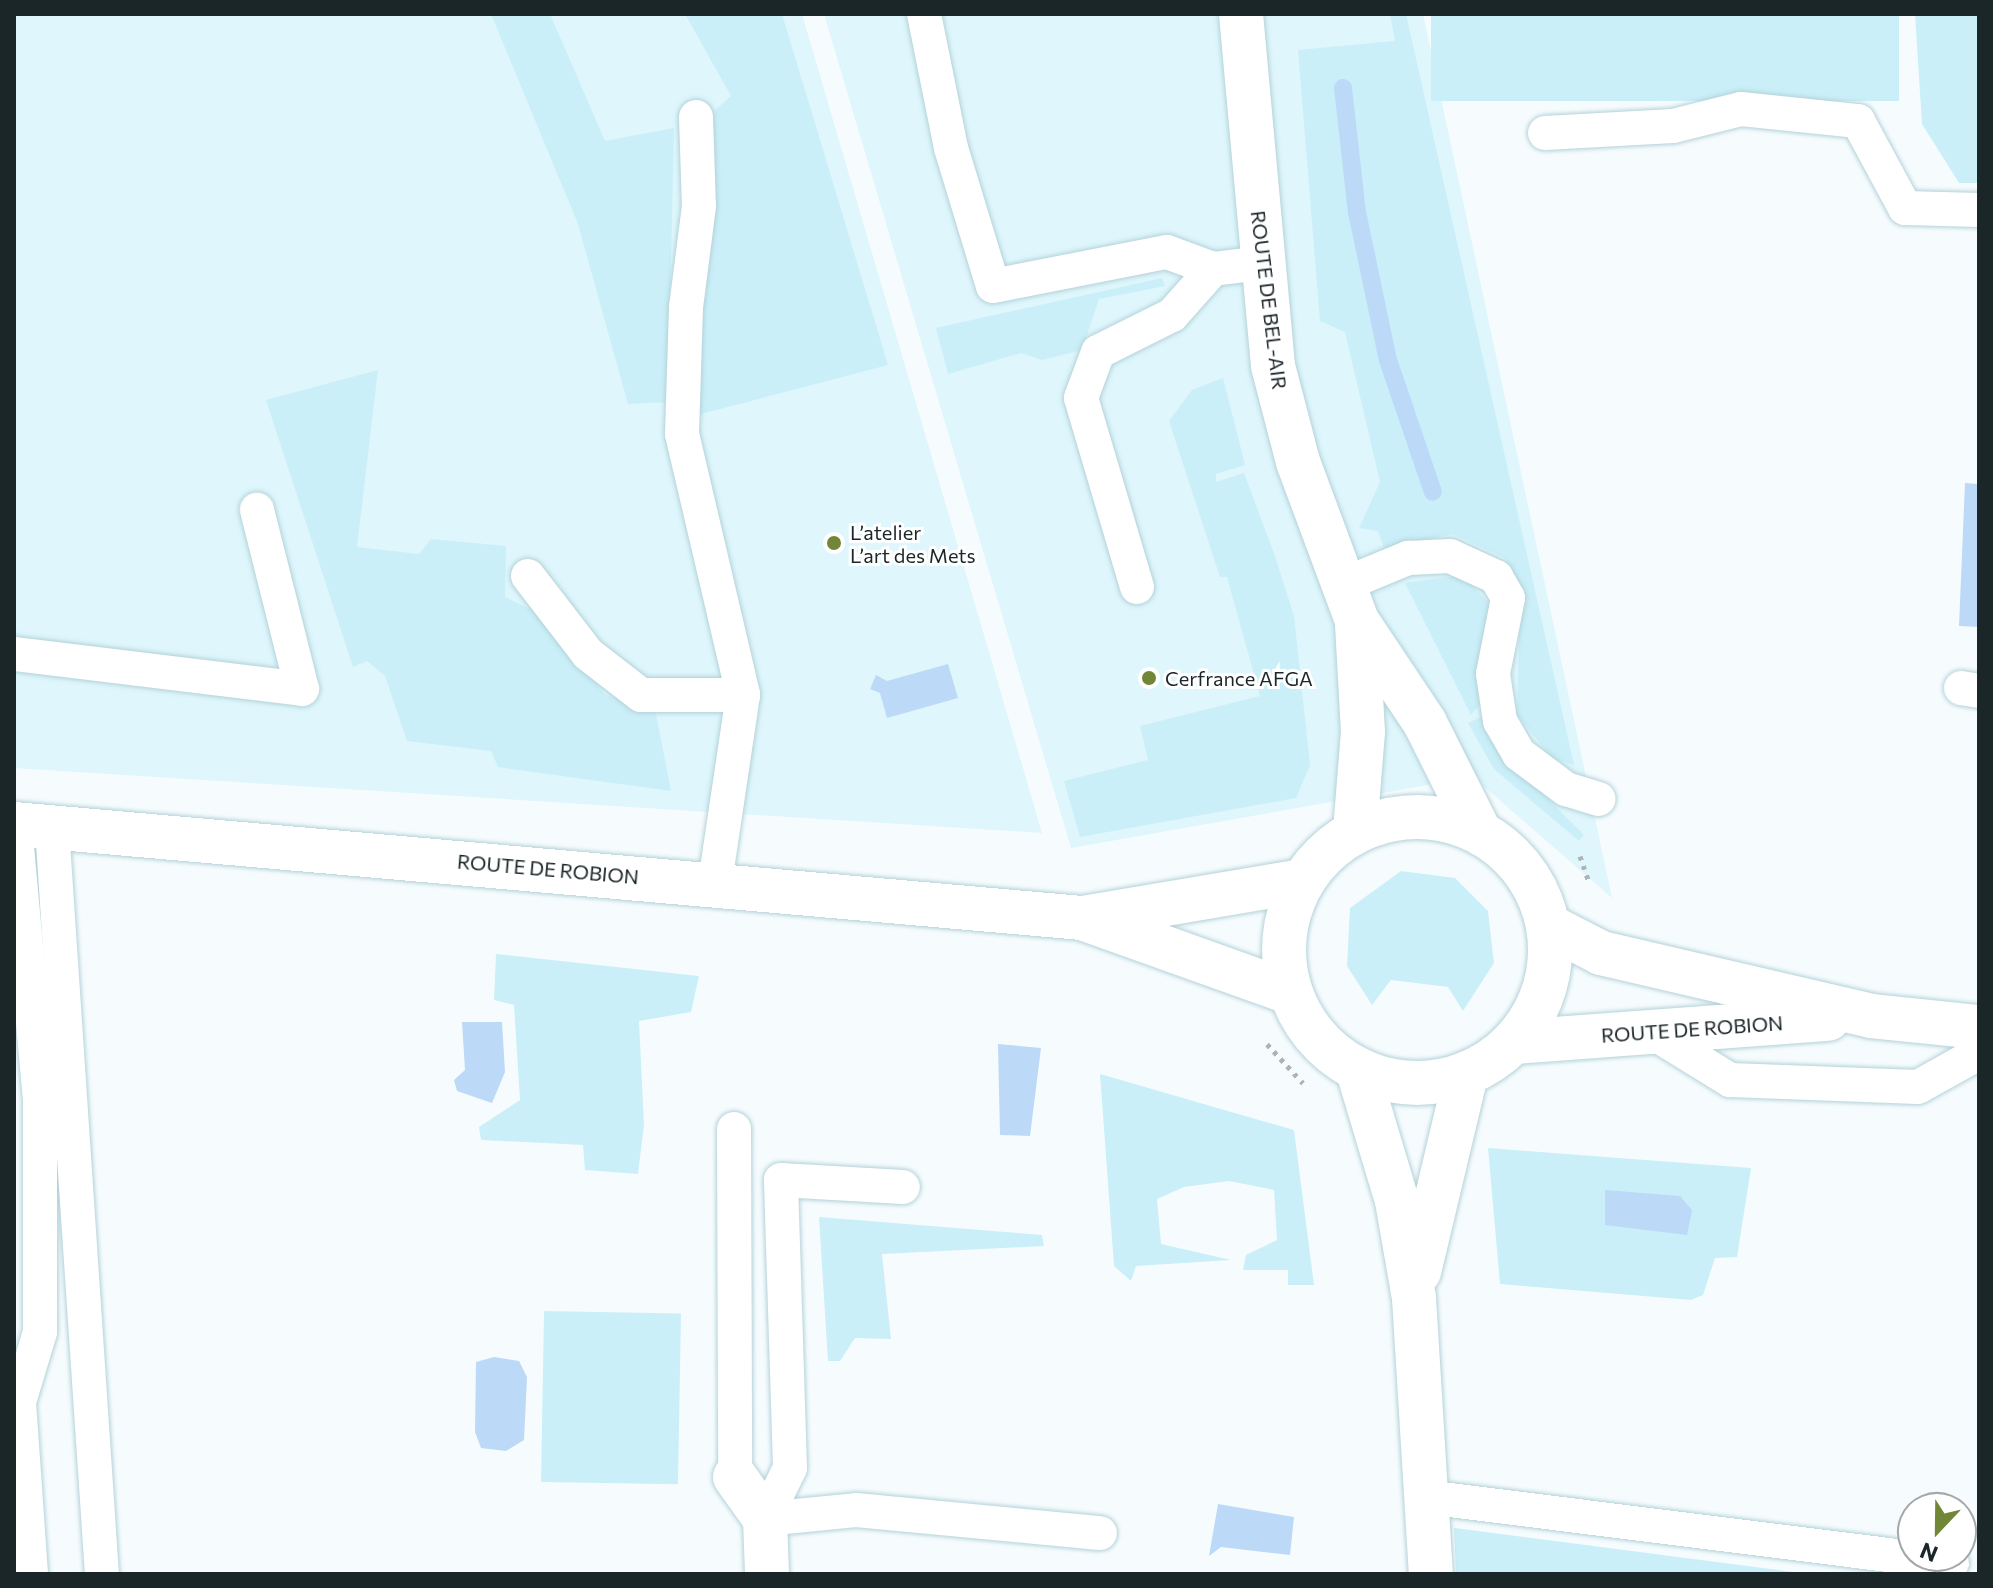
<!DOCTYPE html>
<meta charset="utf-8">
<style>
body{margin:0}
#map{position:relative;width:1993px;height:1588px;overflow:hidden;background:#f6fcfe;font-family:Commissioner,sans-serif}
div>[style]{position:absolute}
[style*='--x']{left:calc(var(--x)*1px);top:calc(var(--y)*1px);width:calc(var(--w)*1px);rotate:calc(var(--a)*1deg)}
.built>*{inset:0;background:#def6fc}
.green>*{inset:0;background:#caeff8;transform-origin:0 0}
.water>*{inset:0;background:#bcd9f8}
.stream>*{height:18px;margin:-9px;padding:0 9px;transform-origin:9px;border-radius:9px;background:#bcd9f8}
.path>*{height:5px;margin-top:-2.5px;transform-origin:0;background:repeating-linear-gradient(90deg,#acb4b6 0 4px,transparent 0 10px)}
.roads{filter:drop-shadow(0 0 2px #b4d2d9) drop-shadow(0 0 2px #b4d2d9)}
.lane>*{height:34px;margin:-17px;padding:0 17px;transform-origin:17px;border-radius:17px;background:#fff}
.street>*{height:44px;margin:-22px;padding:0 22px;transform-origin:22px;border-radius:22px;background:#fff}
.secondary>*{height:44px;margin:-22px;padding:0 22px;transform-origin:22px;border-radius:22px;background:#fff}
.secondary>.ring{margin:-22px;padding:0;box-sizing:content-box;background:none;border:44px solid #fff;border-radius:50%}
.dots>*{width:22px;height:22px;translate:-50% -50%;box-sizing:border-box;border:4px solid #fff;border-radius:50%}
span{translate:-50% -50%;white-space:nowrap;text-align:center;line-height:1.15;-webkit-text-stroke:6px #fff;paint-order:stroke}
.street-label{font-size:20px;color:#1b2629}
.poi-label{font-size:20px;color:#1b2629}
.left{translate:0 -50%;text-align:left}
.frame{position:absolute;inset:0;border:16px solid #1b2629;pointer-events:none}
.north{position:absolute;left:1897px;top:1492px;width:80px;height:80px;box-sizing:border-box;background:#fff;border:2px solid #a4a8a9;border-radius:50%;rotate:202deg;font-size:22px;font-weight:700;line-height:32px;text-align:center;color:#1b2629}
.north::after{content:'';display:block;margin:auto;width:28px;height:36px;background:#728637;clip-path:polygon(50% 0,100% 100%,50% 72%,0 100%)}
</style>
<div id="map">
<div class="built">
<div style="clip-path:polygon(14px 14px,802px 14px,1042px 833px,14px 768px)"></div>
<div style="clip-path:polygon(824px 14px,1423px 14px,1612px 898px,1473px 777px,1071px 848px)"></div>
</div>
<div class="green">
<div style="clip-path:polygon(491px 14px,550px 14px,605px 141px,674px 128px,668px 402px,628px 404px,578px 224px)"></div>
<div style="clip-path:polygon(685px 14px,782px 14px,888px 365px,697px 415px,697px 304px,714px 111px,731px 96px)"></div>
<div style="clip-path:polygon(1390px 14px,1406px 14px,1574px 765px,1552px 758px,1517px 715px,1520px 603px,1505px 558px,1453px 534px,1384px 548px,1378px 531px,1359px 528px,1380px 482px,1345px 332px,1320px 321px,1298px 50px,1395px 41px)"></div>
<div style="left:1431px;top:14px;width:468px;height:87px"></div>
<div style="clip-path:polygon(1915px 14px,1979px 14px,1979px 183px,1959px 183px,1922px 124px)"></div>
<div style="clip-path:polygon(1162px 278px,1165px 286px,1099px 299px,1082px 350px,1042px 360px,1021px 353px,948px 374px,936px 328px)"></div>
<div style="clip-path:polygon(378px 370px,357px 547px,419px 554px,431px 539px,506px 546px,505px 597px,543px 615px,605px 695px,655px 709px,671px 791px,498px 767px,491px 751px,407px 741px,385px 676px,367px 661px,353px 667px,266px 400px)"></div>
<div style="clip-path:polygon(1223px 378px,1245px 465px,1216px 474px,1216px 482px,1244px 473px,1275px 556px,1294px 616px,1310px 765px,1296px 798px,1080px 837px,1064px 781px,1148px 760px,1140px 726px,1260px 696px,1227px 577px,1220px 577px,1169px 421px,1192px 390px)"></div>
<div style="clip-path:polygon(1463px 575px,1490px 605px,1480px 704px,1471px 715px,1405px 583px)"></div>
<div style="clip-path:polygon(1481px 717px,1495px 746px,1584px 835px,1579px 841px,1494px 769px,1468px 723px)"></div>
<div style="clip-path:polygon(1401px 871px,1455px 878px,1488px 911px,1494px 963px,1463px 1011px,1448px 987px,1391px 980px,1372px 1005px,1347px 966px,1350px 908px)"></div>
<div style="clip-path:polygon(496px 954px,699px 976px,691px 1012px,639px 1021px,644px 1125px,638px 1174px,585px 1170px,583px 1145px,481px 1140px,479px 1127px,520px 1100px,514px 1005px,494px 1000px)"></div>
<div style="clip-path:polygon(1100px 1074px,1294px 1130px,1314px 1285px,1288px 1285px,1288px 1270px,1243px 1270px,1246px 1255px,1277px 1240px,1274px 1190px,1229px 1181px,1184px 1187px,1157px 1199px,1161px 1244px,1231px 1260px,1136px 1266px,1131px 1281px,1114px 1266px)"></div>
<div style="clip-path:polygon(1488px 1148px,1751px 1168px,1737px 1257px,1715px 1258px,1703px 1295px,1691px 1300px,1500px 1284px)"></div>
<div style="clip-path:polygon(819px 1217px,1042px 1235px,1044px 1246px,882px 1254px,891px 1339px,855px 1338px,840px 1361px,828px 1361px)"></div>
<div style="left:544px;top:1311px;width:137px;height:171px;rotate:1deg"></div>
<div style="clip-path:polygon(1454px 1528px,1455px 1528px,1808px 1574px,1456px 1574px)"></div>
</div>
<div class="water">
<div style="clip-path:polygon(1965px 483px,1979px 484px,1979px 627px,1959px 626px)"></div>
<div style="clip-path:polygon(948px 664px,958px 698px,887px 718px,880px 693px,870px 689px,876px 675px,887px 681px)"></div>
<div style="clip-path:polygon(462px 1022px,502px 1022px,505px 1072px,492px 1103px,457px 1091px,454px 1080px,465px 1070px)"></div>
<div style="clip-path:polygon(998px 1044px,1041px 1048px,1030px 1136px,1000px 1135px)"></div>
<div style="clip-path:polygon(1605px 1190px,1680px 1196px,1692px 1210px,1687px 1235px,1605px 1225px)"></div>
<div style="clip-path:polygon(494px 1357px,519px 1361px,527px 1377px,524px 1440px,506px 1451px,481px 1448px,475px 1432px,476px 1362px)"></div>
<div style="clip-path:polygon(1218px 1504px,1294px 1517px,1290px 1555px,1221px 1547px,1209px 1556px)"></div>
</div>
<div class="stream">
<div style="--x:1343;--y:88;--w:125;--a:83.6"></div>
<div style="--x:1357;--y:212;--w:151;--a:78.2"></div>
<div style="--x:1388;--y:360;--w:139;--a:71.2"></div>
</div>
<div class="path">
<div style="--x:1580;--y:856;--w:28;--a:71"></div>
<div style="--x:1267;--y:1044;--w:53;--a:47.3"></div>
</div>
<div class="roads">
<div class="lane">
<div style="--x:924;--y:14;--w:137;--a:78.6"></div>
<div style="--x:951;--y:148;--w:144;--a:73.1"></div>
<div style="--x:993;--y:286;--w:177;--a:-11.1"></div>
<div style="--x:1167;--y:252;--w:49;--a:20.3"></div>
<div style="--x:1213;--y:269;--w:48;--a:-7.1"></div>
<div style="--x:696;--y:117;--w:89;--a:88.1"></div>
<div style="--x:699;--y:206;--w:102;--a:97.3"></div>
<div style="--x:686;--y:307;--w:127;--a:91.8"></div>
<div style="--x:682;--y:434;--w:268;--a:76.8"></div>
<div style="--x:743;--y:695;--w:189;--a:98.5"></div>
<div style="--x:1545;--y:133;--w:128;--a:-3.1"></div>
<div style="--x:1673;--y:126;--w:70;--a:-14"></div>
<div style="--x:1741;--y:109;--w:118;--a:5.9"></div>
<div style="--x:1858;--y:121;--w:99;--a:61.6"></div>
<div style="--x:1905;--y:208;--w:74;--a:1.5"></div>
<div style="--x:528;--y:576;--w:98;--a:52.4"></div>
<div style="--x:588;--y:654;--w:67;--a:37.7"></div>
<div style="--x:641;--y:695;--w:102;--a:0"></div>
<div style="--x:1340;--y:586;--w:74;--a:-22.4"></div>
<div style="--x:1408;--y:558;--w:42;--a:-2.7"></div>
<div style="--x:1450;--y:556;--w:51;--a:24.5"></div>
<div style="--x:1496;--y:577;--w:24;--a:60"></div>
<div style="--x:1508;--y:598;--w:77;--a:101.2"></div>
<div style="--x:1493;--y:674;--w:48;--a:81.5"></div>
<div style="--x:1500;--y:721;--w:38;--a:60"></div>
<div style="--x:1519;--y:754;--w:59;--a:36.7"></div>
<div style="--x:1566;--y:789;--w:34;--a:17"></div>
<div style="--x:1137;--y:587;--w:197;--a:-106.5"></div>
<div style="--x:1081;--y:398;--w:49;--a:-69.7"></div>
<div style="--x:1098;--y:352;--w:83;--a:-26.6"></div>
<div style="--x:1172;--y:315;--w:62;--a:-48.3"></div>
<div style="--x:14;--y:654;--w:290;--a:6.9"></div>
<div style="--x:302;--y:689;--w:185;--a:-104.1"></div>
<div style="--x:1961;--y:688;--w:18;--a:9"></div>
<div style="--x:15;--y:825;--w:278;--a:84.8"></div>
<div style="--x:40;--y:1102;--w:230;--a:90"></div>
<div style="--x:40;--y:1332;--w:73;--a:106.7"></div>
<div style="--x:19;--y:1402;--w:172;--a:86"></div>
<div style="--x:52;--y:828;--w:748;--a:86.17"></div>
<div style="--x:1652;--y:1032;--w:92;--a:31.6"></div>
<div style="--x:1730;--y:1080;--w:188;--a:2.1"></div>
<div style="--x:1918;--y:1087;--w:70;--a:-29.1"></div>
<div style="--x:734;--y:1129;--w:348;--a:89.8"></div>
<div style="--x:1426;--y:1497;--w:530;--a:7.15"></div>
<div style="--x:765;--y:1519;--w:57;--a:-63.9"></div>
<div style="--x:790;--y:1468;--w:288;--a:-91.8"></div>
<div style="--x:781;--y:1180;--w:122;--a:3.3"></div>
<div style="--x:765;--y:1519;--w:91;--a:-5.6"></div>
<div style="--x:856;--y:1510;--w:245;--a:5.4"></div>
</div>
<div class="street">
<div style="--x:1241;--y:14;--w:353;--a:84.8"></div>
<div style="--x:1273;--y:366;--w:99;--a:75.4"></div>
<div style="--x:1298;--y:462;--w:170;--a:69.6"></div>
<div style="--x:1357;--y:621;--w:123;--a:56.3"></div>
<div style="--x:1425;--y:723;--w:121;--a:63.4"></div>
<div style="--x:1355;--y:831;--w:99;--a:-85.4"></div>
<div style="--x:1363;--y:732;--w:108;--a:-93.2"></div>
<div style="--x:1358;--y:1071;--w:136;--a:73.3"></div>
<div style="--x:1397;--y:1201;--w:98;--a:80.1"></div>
<div style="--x:1414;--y:1298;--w:277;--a:86.5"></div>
<div style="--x:1419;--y:1272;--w:204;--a:-76.6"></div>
<div style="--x:735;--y:1477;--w:52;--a:54.5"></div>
<div style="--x:765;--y:1519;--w:55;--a:87.9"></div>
</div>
<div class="secondary">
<div class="ring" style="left:1284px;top:817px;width:222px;height:222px"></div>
<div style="--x:14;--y:824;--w:1072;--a:5.03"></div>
<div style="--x:1082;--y:918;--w:220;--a:19.7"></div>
<div style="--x:1083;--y:918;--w:221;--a:-9.6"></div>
<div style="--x:1549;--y:926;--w:59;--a:27.4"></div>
<div style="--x:1601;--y:953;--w:277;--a:13.1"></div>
<div style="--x:1871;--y:1016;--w:109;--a:5.8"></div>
<div style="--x:1514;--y:1042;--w:315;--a:-4.2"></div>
</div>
</div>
<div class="dots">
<div style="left:834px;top:543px;background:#728637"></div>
<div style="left:1149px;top:678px;background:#728637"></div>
</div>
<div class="street-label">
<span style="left:1269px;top:300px;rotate:83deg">ROUTE DE BEL-AIR</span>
<span style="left:548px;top:869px;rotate:5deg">ROUTE DE ROBION</span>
<span style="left:1692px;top:1029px;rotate:-4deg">ROUTE DE ROBION</span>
</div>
<div class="poi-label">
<span class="left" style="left:850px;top:544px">L’atelier<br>L’art des Mets</span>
<span class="left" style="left:1165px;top:678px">Cerfrance AFGA</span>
</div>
<div class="frame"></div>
<div class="north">N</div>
</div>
